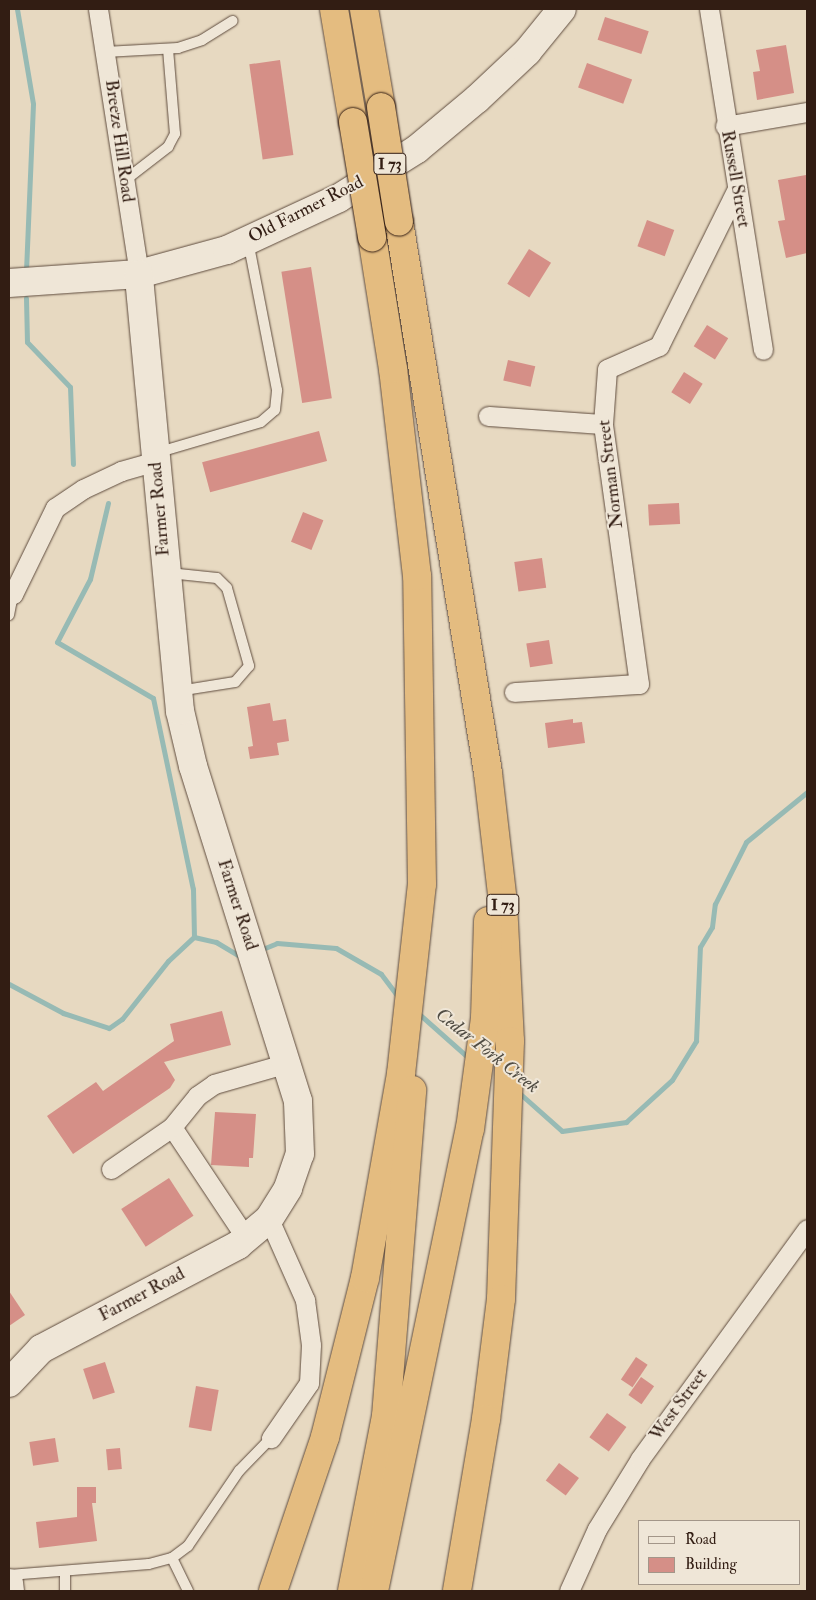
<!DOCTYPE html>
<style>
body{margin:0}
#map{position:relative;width:816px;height:1600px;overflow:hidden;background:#e7d9c1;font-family:"IM FELL Double Pica",serif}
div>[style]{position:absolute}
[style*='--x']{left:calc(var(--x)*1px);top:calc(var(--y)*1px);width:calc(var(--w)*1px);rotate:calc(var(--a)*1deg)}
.stream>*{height:5px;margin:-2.5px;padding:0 2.5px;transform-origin:2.5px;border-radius:2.5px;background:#97bab4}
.building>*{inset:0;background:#d58f87;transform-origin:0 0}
.roads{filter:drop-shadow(0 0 1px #5f4c3e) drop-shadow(0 0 1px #5f4c3e)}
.lane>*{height:10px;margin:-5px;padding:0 5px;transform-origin:5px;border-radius:5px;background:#efe6d7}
.street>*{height:19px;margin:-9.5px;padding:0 9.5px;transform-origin:9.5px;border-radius:9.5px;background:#efe6d7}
.secondary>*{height:28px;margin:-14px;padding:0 14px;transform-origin:14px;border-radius:14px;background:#efe6d7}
.highway>*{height:28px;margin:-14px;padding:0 14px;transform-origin:14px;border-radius:14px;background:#e4bc80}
.bridges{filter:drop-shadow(0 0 1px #321d13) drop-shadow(0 0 1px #321d13)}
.highway-bridge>*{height:28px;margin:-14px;padding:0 14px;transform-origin:14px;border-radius:14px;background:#e4bc80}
span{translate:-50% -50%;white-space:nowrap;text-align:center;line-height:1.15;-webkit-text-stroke:4px #efe6d7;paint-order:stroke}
.shield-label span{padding:1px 4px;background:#efe6d7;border:1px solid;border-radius:4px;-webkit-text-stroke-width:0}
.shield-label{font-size:16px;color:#321d13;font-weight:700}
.street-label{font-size:18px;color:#321d13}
.water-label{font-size:19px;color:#504c43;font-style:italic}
.frame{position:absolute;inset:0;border:10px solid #321d13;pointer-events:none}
.legend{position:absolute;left:638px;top:1520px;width:162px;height:65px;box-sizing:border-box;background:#efe6d7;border:1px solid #a39689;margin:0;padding:6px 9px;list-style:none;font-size:15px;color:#321d13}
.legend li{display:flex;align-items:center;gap:10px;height:25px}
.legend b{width:25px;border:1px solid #a39689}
</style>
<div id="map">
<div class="stream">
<div style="--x:17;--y:9;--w:96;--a:80.4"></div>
<div style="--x:33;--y:104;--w:164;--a:92.4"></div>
<div style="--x:26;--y:298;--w:44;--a:88.7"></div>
<div style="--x:27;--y:342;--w:62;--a:46.3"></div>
<div style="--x:70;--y:387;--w:77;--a:87.8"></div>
<div style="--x:108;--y:503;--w:78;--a:103.3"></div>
<div style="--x:90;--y:579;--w:71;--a:117.6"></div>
<div style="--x:57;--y:642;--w:111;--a:30.3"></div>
<div style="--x:153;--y:698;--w:195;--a:78.2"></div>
<div style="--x:193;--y:889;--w:48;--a:88.8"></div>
<div style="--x:260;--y:950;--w:18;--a:-22"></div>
<div style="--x:277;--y:943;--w:59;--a:4.8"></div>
<div style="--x:336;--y:948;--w:52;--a:30"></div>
<div style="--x:381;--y:974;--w:30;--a:53"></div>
<div style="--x:9;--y:984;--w:61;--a:28.2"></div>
<div style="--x:63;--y:1013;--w:48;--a:18.1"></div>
<div style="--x:109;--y:1028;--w:16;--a:-35"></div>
<div style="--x:122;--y:1019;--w:74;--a:-51.6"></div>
<div style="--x:168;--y:961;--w:35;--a:-43"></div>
<div style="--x:194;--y:937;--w:23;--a:13"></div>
<div style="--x:216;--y:942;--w:31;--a:31"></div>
<div style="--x:418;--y:1013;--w:71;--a:41.6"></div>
<div style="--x:517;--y:1091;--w:60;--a:41.6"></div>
<div style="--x:562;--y:1131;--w:65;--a:-8"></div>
<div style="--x:626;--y:1122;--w:62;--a:-42.4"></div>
<div style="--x:672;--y:1080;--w:46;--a:-58.4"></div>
<div style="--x:696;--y:1041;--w:94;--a:-87.6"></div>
<div style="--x:700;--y:947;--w:23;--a:-59"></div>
<div style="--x:712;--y:927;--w:23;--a:-83"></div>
<div style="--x:715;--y:904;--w:69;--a:-63.4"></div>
<div style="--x:746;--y:842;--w:79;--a:-39.3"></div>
</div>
<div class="building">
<div style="left:605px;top:17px;width:46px;height:24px;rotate:18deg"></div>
<div style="clip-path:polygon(786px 45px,794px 93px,757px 100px,753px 72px,760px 71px,756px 50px)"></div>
<div style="left:280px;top:60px;width:96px;height:31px;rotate:82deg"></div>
<div style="left:587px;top:63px;width:48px;height:26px;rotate:20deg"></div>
<div style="clip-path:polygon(806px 175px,807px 253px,786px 258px,778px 221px,785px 220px,778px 180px)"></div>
<div style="left:647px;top:220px;width:29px;height:28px;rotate:20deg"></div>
<div style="left:529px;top:249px;width:26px;height:41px;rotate:32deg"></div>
<div style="left:311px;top:267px;width:133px;height:30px;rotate:81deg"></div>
<div style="left:707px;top:325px;width:25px;height:25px;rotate:32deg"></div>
<div style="left:508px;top:360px;width:28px;height:21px;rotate:13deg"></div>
<div style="left:684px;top:372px;width:22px;height:24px;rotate:32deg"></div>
<div style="left:319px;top:431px;width:31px;height:121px;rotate:75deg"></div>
<div style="left:679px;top:503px;width:21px;height:31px;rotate:87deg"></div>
<div style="left:303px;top:512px;width:22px;height:32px;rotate:22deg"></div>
<div style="left:542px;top:558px;width:30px;height:28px;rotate:82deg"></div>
<div style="left:549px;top:640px;width:24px;height:23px;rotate:81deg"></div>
<div style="clip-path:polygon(270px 703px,273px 721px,286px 719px,289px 741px,277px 743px,279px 755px,250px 759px,248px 747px,253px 746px,247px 707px)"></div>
<div style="clip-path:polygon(573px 719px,573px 723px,582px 722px,585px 743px,548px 748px,545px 723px)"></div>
<div style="clip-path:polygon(222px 1011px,231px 1045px,164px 1062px,175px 1080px,170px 1088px,73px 1154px,47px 1116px,96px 1082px,103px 1091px,174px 1041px,170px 1024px)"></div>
<div style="clip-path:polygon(215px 1112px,256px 1114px,253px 1158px,249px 1158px,249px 1167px,211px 1165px)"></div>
<div style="left:169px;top:1178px;width:45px;height:57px;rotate:57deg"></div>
<div style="clip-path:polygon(9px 1291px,25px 1315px,9px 1326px)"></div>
<div style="left:636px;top:1357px;width:14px;height:27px;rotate:34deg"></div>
<div style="left:105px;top:1362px;width:32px;height:23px;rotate:72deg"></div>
<div style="left:641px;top:1377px;width:16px;height:22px;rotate:35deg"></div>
<div style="left:196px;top:1386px;width:23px;height:42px;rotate:10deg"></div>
<div style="left:607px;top:1413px;width:24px;height:30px;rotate:36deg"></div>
<div style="left:55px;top:1438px;width:24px;height:26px;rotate:81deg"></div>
<div style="left:120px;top:1448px;width:21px;height:14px;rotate:85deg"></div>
<div style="left:559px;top:1463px;width:25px;height:22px;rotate:37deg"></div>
<div style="clip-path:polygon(77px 1487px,96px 1487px,96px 1503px,92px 1503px,97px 1541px,39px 1548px,36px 1522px,77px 1517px)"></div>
</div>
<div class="roads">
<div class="lane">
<div style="--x:105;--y:52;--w:73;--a:-3.1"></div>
<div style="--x:178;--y:48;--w:25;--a:-18"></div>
<div style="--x:202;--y:40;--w:36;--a:-32"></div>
<div style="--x:124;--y:181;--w:56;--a:-37.7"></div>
<div style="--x:168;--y:147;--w:15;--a:-62"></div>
<div style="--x:175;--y:134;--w:85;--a:-94.7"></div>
<div style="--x:156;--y:453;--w:109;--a:-16.4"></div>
<div style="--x:261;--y:422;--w:18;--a:-41"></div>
<div style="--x:275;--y:410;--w:20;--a:-84"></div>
<div style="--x:277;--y:390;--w:152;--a:-101"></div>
<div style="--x:169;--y:573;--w:48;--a:5.9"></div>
<div style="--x:217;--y:578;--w:14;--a:45"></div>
<div style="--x:227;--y:588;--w:81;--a:74.2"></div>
<div style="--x:249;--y:666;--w:21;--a:131"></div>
<div style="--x:235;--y:682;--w:58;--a:171"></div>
<div style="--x:9;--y:615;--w:21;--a:-79"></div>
<div style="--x:172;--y:1558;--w:37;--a:64"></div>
<div style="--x:65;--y:1571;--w:20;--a:90"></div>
<div style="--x:9;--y:1575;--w:140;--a:-4.5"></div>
<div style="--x:149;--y:1564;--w:24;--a:-15"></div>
<div style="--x:172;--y:1558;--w:20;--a:-37"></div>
<div style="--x:188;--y:1546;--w:91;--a:-55.8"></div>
<div style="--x:239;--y:1471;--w:46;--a:-45.9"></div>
</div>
<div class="street">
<div style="--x:98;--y:9;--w:268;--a:81.2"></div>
<div style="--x:709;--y:9;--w:345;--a:81"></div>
<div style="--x:725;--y:126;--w:83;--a:-9.7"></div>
<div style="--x:488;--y:416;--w:115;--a:4"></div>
<div style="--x:9;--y:595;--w:4;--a:-14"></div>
<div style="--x:13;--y:594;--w:96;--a:-64"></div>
<div style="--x:55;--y:508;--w:34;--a:-34"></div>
<div style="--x:83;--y:489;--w:42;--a:-25.3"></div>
<div style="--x:121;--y:471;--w:36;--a:-16"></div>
<div style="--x:514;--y:692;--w:125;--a:-3.7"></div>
<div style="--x:639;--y:684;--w:262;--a:-97.9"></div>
<div style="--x:603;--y:424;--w:55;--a:-85.8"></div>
<div style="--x:607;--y:369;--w:57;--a:-23.9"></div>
<div style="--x:659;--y:346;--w:175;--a:-63.6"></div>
<div style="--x:172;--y:1127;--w:133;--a:56.3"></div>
<div style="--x:111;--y:1169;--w:74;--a:-34.5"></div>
<div style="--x:172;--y:1127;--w:40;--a:-51"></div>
<div style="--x:197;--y:1096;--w:21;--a:-35"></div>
<div style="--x:214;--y:1084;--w:76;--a:-16"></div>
<div style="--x:269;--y:1219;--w:89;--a:66"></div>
<div style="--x:305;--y:1300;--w:45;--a:82.4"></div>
<div style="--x:311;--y:1345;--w:38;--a:93"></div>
<div style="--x:309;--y:1383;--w:67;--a:124.6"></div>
<div style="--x:569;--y:1591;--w:68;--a:-65.7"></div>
<div style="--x:597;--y:1529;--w:82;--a:-58.4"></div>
<div style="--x:640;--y:1459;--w:284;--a:-54"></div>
</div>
<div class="secondary">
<div style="--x:9;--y:283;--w:130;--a:-4"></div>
<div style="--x:139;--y:274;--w:91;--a:-15.3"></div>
<div style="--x:227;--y:250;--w:123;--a:-24.9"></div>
<div style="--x:339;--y:198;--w:92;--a:-32.1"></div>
<div style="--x:417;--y:149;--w:78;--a:-39.8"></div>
<div style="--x:477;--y:99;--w:69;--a:-43.2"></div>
<div style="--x:527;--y:52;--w:55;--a:-50.9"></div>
<div style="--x:9;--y:1383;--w:47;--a:-46.7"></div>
<div style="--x:41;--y:1349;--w:223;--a:-27.8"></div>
<div style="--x:238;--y:1245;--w:40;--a:-40"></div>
<div style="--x:269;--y:1219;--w:36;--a:-58"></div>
<div style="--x:288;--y:1188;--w:36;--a:-71"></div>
<div style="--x:300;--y:1154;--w:53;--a:-92.2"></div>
<div style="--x:298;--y:1101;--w:351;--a:-107.4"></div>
<div style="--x:193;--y:766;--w:57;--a:-103.3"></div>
<div style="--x:180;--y:711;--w:439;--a:-95.4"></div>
<div style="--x:9;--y:1583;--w:8;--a:83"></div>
</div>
<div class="highway">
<div style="--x:334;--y:9;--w:115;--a:80.5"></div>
<div style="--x:364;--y:9;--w:99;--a:80.2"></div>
<div style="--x:399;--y:222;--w:558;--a:80.82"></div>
<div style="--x:488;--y:773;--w:131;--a:83.4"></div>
<div style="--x:503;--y:903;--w:138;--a:87.1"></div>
<div style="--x:510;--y:1041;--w:258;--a:92"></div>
<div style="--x:501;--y:1299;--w:121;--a:97.1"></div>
<div style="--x:486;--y:1419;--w:174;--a:99.6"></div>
<div style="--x:273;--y:1591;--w:163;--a:-71.3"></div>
<div style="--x:325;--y:1437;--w:164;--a:-75.9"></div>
<div style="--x:365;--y:1278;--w:207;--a:-80"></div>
<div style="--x:401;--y:1074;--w:191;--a:-83.7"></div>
<div style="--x:422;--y:884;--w:308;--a:-90.9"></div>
<div style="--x:417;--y:576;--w:208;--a:-96.6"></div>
<div style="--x:393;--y:369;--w:134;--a:-99"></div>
<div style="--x:352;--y:1591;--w:178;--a:-79"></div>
<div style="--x:386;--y:1416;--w:327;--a:-85.4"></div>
<div style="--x:374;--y:1591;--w:472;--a:-78.3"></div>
<div style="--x:470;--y:1129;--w:112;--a:-82.3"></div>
<div style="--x:485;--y:1018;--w:97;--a:-88.2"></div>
</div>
</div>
<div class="bridges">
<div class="highway-bridge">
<div style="--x:381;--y:107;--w:116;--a:81.1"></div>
<div style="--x:353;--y:122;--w:117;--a:80.6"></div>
</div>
</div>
<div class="shield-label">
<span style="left:390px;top:164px">I 73</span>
<span style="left:503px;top:905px">I 73</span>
</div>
<div class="street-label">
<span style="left:119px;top:141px;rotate:82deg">Breeze Hill Road</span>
<span style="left:735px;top:179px;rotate:80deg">Russell Street</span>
<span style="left:306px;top:210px;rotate:-27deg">Old Farmer Road</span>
<span style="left:611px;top:474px;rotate:-97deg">Norman Street</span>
<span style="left:160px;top:509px;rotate:-95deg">Farmer Road</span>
<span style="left:237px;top:905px;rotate:72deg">Farmer Road</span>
<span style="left:142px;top:1295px;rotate:-28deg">Farmer Road</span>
<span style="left:679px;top:1405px;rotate:-54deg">West Street</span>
</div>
<div class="water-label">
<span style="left:487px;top:1051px;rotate:38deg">Cedar Fork Creek</span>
</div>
<div class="frame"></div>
<ul class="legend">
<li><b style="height:6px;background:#efe6d7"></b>Road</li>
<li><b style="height:14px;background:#d58f87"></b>Building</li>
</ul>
</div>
